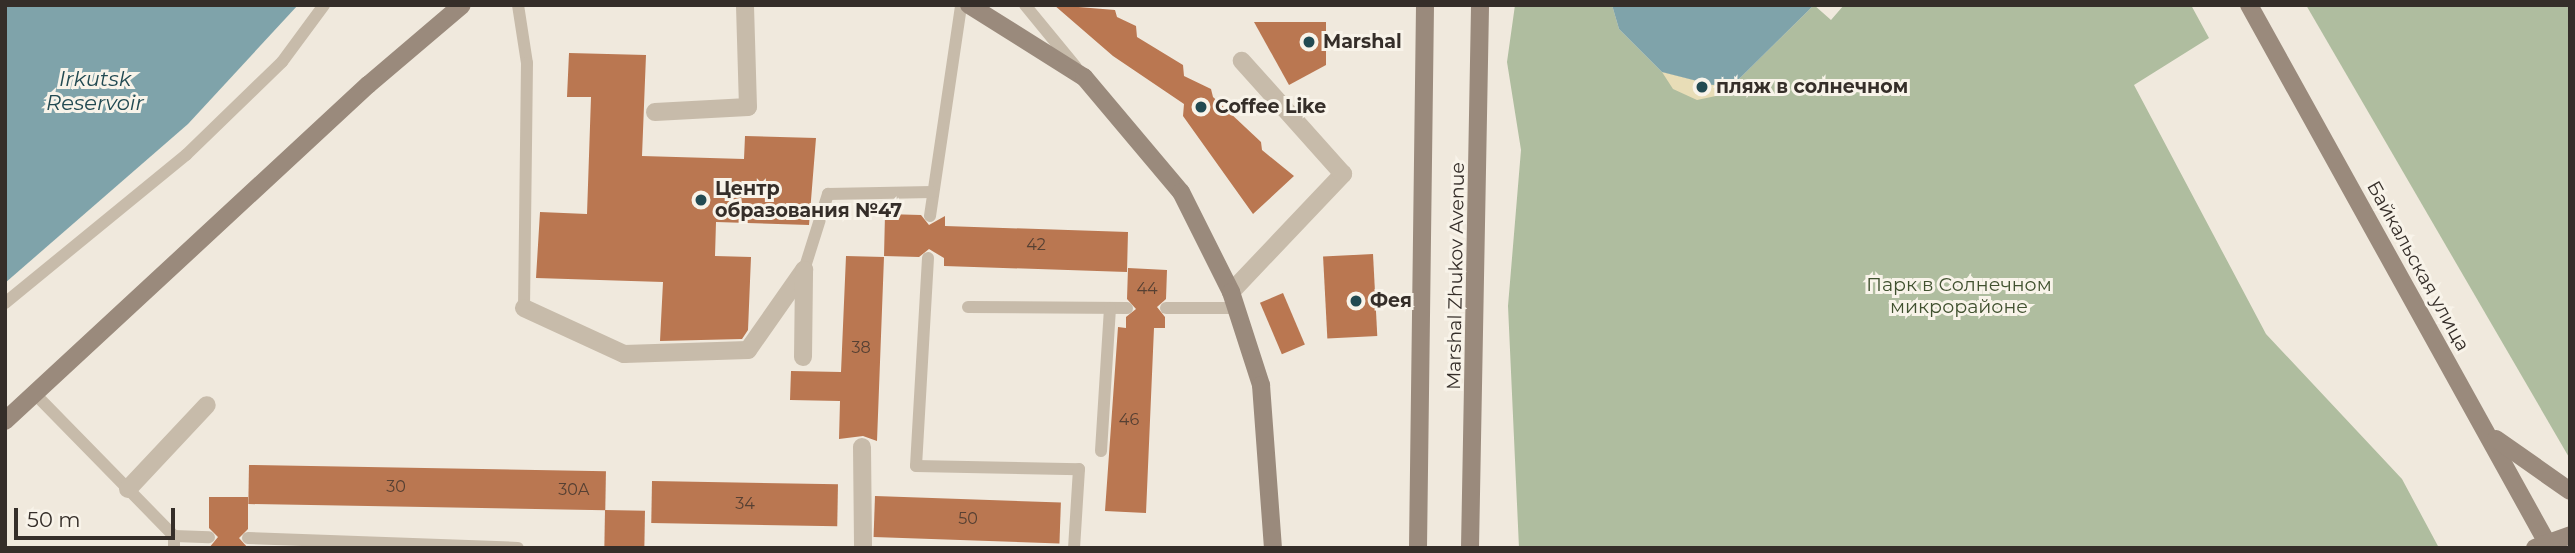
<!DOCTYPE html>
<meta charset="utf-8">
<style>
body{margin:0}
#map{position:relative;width:2575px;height:553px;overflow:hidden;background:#f0e9dd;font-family:Montserrat,sans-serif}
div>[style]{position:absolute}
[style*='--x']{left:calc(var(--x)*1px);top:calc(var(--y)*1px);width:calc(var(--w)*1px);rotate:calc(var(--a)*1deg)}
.green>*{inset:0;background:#afbd9f}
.sand>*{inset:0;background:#e8ddb7}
.water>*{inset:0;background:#7fa3aa}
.building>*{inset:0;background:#ba7751;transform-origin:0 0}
.lane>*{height:12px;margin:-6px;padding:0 6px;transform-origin:6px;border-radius:6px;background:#c7bbaa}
.street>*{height:18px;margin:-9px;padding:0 9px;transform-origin:9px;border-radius:9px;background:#c7bbaa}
.secondary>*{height:18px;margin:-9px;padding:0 9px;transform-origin:9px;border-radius:9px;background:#9a8a7c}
.dots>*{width:19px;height:19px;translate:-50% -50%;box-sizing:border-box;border:4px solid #f8f3e9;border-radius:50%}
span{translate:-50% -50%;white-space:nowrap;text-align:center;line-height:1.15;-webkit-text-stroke:6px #f8f3e9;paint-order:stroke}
.number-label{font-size:16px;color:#564033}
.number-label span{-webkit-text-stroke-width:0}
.poi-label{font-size:19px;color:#352e29;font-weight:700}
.left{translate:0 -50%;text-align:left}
.street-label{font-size:19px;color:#352e29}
.park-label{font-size:19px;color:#40512f}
.water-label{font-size:21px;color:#224a52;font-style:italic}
.frame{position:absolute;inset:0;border:7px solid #352e29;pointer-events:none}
.scale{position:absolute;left:14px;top:508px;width:161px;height:32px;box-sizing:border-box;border:4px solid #352e29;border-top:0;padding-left:9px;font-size:21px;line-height:24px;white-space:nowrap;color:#352e29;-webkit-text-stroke:5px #f8f3e9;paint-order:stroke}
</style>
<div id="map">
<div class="green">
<div style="clip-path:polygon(1515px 5px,1612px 5px,1619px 29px,1662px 72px,1713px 85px,1738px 80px,1814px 5px,1831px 20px,1844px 5px,2191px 5px,2209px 38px,2134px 85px,2266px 334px,2402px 479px,2439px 548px,1519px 548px,1508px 306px,1521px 150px,1507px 62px)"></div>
<div style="clip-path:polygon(2306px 5px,2570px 5px,2570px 459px)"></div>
</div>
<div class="sand">
<div style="clip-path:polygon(1662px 72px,1713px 85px,1738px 80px,1730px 93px,1697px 100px,1673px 89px)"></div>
</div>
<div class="water">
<div style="clip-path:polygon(5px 5px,298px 5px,188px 124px,5px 283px)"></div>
<div style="clip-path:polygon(1612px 5px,1814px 5px,1738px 80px,1713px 85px,1662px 72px,1619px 29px)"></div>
</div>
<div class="building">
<div style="clip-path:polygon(1054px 5px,1115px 10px,1117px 17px,1136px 26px,1137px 37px,1183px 65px,1184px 76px,1211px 89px,1213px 97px,1261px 142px,1262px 150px,1294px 176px,1253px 214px,1183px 116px,1184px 104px,1113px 56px)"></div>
<div style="clip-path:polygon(1254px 22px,1326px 22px,1326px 65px,1289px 85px)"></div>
<div style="clip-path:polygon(569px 53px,646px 55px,642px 156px,744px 159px,745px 136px,816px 138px,809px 225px,716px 222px,715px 256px,751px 257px,748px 330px,742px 339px,660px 341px,663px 282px,536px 278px,540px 212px,587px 214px,591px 97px,567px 97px)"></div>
<div style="clip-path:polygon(885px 214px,921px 215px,929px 225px,945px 216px,945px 226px,1128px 232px,1127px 272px,944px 266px,944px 258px,929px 249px,919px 257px,884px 256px)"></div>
<div style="left:1373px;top:254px;width:82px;height:50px;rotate:87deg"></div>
<div style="clip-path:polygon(846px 256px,884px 257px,877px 441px,863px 436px,839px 439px,840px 401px,790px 400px,791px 371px,841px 372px)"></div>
<div style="clip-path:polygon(1128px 268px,1167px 270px,1166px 299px,1157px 307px,1165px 317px,1165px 328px,1154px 328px,1146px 513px,1105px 511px,1118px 327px,1126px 328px,1126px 317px,1136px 309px,1127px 299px)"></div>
<div style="left:1283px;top:293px;width:56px;height:25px;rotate:67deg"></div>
<div style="left:249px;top:465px;width:357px;height:39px;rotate:1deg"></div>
<div style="left:652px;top:481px;width:186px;height:42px;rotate:1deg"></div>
<div style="left:875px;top:496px;width:186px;height:41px;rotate:2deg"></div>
<div style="clip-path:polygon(209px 497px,248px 497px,248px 529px,239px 538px,248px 548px,209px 548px,218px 537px,209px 528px)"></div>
<div style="left:605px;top:510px;width:40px;height:38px;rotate:1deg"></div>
</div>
<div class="lane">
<div style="--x:518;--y:5;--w:59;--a:81.2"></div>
<div style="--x:527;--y:63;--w:245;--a:90.7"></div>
<div style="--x:1025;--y:5;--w:80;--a:50.6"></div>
<div style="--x:930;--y:216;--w:213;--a:-81.6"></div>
<div style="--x:928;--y:258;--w:208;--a:93.3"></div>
<div style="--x:916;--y:466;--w:163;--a:1.1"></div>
<div style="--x:1079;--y:469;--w:79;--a:93.6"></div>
<div style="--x:804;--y:270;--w:80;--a:-72.5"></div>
<div style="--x:828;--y:194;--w:104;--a:-1.1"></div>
<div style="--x:5;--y:303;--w:234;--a:-39.3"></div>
<div style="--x:186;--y:155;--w:134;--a:-44.1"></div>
<div style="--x:282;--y:62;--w:71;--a:-53.6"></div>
<div style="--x:968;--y:307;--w:159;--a:0.4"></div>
<div style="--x:1166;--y:308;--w:71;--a:0"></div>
<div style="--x:35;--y:394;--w:199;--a:45.6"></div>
<div style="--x:174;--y:536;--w:12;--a:90"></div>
<div style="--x:1101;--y:451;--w:143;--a:-86.4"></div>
<div style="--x:174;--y:536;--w:35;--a:2"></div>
<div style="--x:248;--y:538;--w:270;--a:2.1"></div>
</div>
<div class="street">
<div style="--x:655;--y:112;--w:93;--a:-3.1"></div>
<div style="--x:748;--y:107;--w:102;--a:-91.7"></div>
<div style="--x:1231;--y:292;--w:163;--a:-46.5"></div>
<div style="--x:1343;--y:174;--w:152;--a:-131.8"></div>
<div style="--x:524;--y:308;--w:110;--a:24.7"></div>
<div style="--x:624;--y:354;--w:124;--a:-1.8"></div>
<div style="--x:748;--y:350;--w:98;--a:-55"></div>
<div style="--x:803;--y:357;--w:87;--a:-89.3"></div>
<div style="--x:862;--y:447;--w:101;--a:89.4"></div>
<div style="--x:128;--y:489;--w:115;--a:-46.8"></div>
</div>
<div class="secondary">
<div style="--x:969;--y:5;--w:136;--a:32.1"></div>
<div style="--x:1084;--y:77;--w:150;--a:49.9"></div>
<div style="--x:1181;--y:192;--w:112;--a:63.4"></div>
<div style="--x:1231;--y:292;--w:98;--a:72.1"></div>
<div style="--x:1261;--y:385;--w:163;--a:85.8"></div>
<div style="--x:2249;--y:5;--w:621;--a:61"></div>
<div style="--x:5;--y:421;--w:495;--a:-42.8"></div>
<div style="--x:368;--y:85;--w:123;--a:-40.4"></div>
<div style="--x:2496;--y:439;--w:90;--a:35.1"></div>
<div style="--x:1418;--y:548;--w:543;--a:-89.26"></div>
<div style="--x:1470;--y:548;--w:543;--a:-88.94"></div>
<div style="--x:2535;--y:548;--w:37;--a:-20"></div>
</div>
<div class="dots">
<div style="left:1309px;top:42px;background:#224a52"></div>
<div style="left:1702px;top:87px;background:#224a52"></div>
<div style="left:1201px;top:107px;background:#224a52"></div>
<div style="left:701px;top:200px;background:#224a52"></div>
<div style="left:1356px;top:301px;background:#224a52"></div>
</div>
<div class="number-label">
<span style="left:1036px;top:245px">42</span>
<span style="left:1147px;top:289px">44</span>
<span style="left:861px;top:348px">38</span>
<span style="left:1129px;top:420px">46</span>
<span style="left:396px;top:487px">30</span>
<span style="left:574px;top:490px">30А</span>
<span style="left:745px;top:504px">34</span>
<span style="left:968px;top:519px">50</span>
</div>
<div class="poi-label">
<span class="left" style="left:1323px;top:42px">Marshal</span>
<span class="left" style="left:1716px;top:87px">пляж в солнечном</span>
<span class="left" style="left:1215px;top:107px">Coffee Like</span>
<span class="left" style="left:715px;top:200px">Центр<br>образования №47</span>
<span class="left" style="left:1370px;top:301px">Фея</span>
</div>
<div class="street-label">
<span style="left:2418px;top:266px;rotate:61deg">Байкальская улица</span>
<span style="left:1456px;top:276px;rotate:-89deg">Marshal Zhukov Avenue</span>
</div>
<div class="park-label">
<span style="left:1959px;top:296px">Парк в Солнечном<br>микрорайоне</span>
</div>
<div class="water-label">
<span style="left:95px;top:91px">Irkutsk<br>Reservoir</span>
</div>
<div class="frame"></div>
<div class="scale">50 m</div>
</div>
